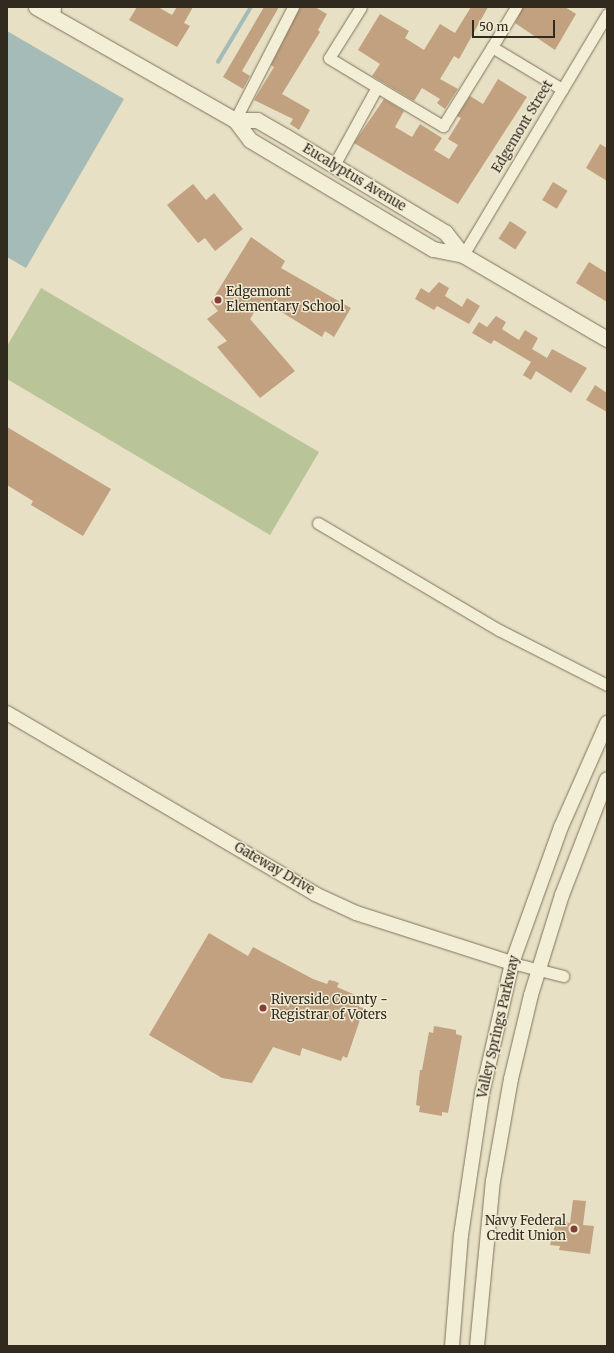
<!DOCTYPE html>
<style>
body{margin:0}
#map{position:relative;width:614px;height:1353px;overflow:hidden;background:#e7e0c4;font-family:Merriweather,serif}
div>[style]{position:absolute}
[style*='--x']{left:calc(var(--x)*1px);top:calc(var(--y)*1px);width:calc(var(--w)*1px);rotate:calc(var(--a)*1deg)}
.green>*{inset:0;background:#bac499}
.water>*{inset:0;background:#a5bbb7}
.stream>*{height:3.5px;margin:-1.75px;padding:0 1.75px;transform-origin:1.75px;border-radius:1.75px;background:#a5bbb7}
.building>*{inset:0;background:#c1a17f;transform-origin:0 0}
.roads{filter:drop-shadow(0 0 1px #7f735d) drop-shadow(0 0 1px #7f735d)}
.minor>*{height:11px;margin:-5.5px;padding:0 5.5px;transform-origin:5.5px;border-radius:5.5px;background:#f3eed6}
.tertiary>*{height:14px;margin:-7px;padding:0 7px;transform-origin:7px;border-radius:7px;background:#f3eed6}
.secondary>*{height:15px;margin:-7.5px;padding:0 7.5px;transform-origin:7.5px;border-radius:7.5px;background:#f3eed6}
.dots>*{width:11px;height:11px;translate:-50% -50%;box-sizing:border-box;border:2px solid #f0ead2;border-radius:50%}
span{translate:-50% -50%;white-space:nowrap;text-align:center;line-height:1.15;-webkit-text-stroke:3px #f0ead2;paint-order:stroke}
.street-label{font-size:13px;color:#312a1f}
.poi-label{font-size:13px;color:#312a1f}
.left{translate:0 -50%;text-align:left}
.right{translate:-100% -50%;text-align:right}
.frame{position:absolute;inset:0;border:8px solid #312a1f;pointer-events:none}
.scale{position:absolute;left:472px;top:20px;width:83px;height:18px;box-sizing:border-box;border:2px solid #312a1f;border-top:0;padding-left:5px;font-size:12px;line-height:14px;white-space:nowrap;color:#312a1f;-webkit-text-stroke:3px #f0ead2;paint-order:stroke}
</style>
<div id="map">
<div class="green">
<div style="clip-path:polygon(41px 288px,319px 452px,270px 535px,7px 379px,7px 346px)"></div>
</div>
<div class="water">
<div style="clip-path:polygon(7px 31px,124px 99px,26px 268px,7px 257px)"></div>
</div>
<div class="stream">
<div style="--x:218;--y:62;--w:64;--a:-59"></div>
</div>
<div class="building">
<div style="clip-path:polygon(137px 7px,158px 7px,172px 15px,177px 7px,193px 7px,184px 23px,190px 26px,177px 47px,129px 20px)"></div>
<div style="clip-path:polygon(264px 7px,279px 7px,242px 71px,250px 76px,243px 89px,223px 77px)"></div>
<div style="clip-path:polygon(300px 7px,315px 7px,327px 14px,318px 30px,320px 32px,282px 94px,310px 110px,299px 130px,290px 124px,293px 119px,254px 100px,274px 67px,271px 65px)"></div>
<div style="clip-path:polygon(471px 7px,488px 7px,459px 59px,454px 56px,440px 79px,458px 89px,445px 109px,437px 103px,440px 99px,422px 88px,414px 101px,372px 76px,380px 64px,358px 50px,380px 14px,409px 31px,405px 38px,424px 50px,440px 24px,455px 33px)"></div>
<div style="clip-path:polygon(523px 7px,565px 7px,576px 14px,555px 50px,515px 23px)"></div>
<div style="clip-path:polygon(498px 79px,527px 97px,458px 204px,354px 143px,384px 99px,404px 111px,395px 127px,412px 137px,420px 124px,442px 138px,434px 150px,449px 159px,458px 145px,448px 139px,461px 118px,457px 116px,470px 96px,483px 104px)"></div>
<div style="clip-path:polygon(600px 144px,607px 148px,607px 181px,586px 168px)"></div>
<div style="left:553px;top:182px;width:17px;height:21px;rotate:31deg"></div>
<div style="clip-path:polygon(193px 184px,206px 200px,214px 193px,243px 229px,215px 251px,205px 238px,198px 243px,167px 205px)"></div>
<div style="left:510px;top:221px;width:20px;height:21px;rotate:33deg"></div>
<div style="clip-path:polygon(251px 237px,285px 261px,281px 268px,351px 308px,334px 337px,325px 331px,322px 337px,262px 300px,250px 319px,295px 371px,260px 398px,217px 347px,227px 341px,207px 319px,218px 311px,211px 302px)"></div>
<div style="clip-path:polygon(589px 262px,607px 273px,607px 302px,576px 283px)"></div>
<div style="clip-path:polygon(439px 282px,449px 288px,445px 296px,462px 307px,467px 298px,480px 306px,469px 324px,437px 306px,434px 310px,415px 299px,421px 288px,429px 293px)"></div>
<div style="clip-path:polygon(496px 316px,506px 322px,502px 329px,519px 340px,525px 330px,538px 338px,532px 349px,547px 358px,552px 349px,587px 368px,571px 393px,536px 371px,531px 380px,523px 375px,531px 362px,494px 340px,491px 344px,472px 333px,479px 322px,487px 327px)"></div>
<div style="clip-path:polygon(595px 385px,607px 393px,607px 412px,586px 400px)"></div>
<div style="clip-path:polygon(7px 427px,111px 489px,83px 536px,31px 505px,33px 501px,7px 485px)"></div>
<div style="clip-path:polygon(209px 933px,248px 956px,253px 947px,313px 979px,327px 984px,329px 980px,334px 981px,339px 983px,337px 987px,362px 998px,359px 1007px,364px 1008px,347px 1058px,343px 1056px,341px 1061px,302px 1048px,300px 1056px,273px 1047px,252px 1083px,222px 1078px,149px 1035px)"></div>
<div style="clip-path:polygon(434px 1026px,456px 1030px,456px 1034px,462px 1036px,448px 1113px,442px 1112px,442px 1116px,419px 1112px,420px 1106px,416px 1105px,420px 1070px,422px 1070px,429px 1032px,433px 1033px)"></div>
<div style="clip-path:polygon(573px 1200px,586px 1201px,583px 1225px,594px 1226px,590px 1254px,559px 1250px,560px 1246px,550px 1245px,556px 1221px,570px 1223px)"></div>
</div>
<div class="roads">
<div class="minor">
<div style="--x:361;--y:7;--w:60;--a:122.1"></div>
<div style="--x:329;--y:58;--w:56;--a:31.1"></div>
<div style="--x:54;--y:17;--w:10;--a:-84"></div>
<div style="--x:492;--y:47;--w:47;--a:-59"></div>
<div style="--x:235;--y:120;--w:127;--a:-62.8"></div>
<div style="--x:333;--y:167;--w:91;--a:-61.2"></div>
<div style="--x:377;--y:87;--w:77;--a:30.6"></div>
<div style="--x:443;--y:126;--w:93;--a:-58.2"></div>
<div style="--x:492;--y:47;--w:82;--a:31"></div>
<div style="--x:463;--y:255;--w:281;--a:-59.1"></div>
<div style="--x:318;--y:523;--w:210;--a:30.6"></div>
<div style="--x:499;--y:630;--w:121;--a:27"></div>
<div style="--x:512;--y:963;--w:53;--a:14.3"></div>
</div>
<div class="tertiary">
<div style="--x:7;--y:713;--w:357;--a:30.4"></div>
<div style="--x:315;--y:894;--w:45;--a:24.9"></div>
<div style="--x:356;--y:913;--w:164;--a:17.8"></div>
<div style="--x:452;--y:1346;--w:111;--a:-85.4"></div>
<div style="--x:461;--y:1235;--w:143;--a:-81.5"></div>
<div style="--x:482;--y:1094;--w:134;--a:-77.1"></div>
<div style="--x:512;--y:963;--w:145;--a:-70.2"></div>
<div style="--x:561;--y:827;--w:114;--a:-66.1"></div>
<div style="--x:477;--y:1346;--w:166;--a:-84.5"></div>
<div style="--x:493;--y:1181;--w:104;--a:-80"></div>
<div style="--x:511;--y:1079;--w:86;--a:-76.6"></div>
<div style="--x:531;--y:995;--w:105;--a:-72.8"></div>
<div style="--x:562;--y:895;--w:124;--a:-68.8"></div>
</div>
<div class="secondary">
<div style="--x:36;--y:7;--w:229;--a:29.6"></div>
<div style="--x:235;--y:120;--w:25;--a:53"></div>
<div style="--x:250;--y:140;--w:213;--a:30.8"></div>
<div style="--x:433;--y:249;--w:31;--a:11"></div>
<div style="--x:463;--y:255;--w:167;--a:30.3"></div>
<div style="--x:235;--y:120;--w:22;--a:0"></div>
<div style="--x:257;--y:120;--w:32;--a:30"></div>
<div style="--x:285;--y:136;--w:187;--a:31"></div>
<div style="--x:445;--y:232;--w:29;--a:52"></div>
</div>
</div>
<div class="dots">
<div style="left:218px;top:300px;background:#863d35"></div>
<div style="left:263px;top:1008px;background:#863d35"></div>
<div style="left:574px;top:1229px;background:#863d35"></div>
</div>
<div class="street-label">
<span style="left:523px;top:127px;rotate:-59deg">Edgemont Street</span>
<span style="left:354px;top:178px;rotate:31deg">Eucalyptus Avenue</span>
<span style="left:274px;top:869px;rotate:30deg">Gateway Drive</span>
<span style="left:499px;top:1027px;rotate:-77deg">Valley Springs Parkway</span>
</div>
<div class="poi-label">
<span class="left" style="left:226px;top:300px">Edgemont<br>Elementary School</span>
<span class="left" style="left:271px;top:1008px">Riverside County -<br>Registrar of Voters</span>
<span class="right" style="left:566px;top:1229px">Navy Federal<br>Credit Union</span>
</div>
<div class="frame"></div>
<div class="scale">50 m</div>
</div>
